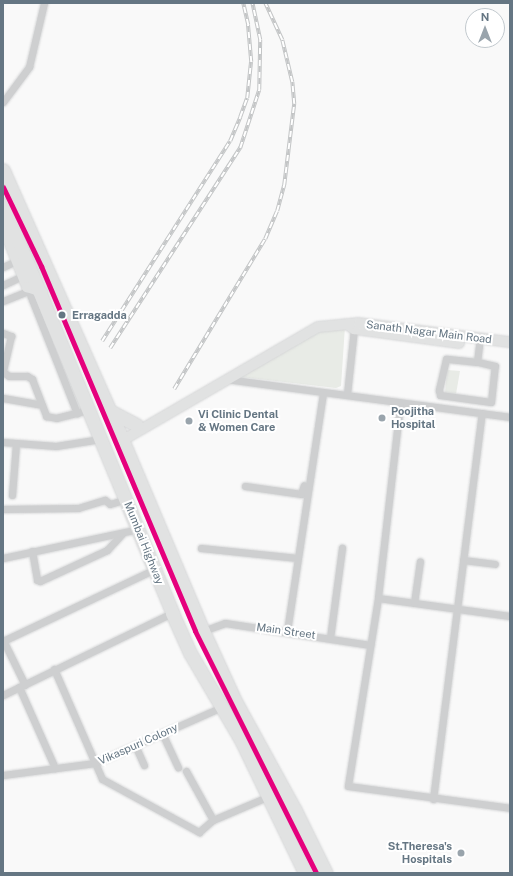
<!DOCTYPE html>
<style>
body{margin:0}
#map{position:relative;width:513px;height:876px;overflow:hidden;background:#f9f9f9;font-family:"Public Sans",sans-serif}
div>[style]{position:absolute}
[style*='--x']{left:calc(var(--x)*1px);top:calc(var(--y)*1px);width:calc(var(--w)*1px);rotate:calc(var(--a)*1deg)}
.green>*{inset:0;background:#e8ebe6}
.roads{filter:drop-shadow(0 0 1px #d5d6d7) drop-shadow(0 0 1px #d5d6d7)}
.street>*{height:7px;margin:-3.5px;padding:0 3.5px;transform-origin:3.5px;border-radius:3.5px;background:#cecfd0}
.secondary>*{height:10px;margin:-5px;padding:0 5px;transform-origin:5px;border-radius:5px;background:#e1e2e2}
.highway>*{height:13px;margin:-6.5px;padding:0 6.5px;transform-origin:6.5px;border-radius:6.5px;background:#e1e2e2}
.rail>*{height:3.5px;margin-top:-1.75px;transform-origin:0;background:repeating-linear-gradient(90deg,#fff 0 6px,#c3c5c6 0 12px);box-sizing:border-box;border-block:1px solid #c3c5c6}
.metro-1>*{height:5px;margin:-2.5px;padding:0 2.5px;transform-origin:2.5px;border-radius:2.5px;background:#e5007d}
.dots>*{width:11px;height:11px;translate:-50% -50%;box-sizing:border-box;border:2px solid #fff;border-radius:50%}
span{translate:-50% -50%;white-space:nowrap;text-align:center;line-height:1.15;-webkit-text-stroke:4px #fff;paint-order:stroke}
.stop-label{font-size:11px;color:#657683;font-weight:700}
.left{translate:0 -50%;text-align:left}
.street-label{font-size:11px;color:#657683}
.poi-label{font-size:11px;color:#657683;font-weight:700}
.right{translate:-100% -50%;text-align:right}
.frame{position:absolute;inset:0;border:4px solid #657683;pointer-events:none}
.north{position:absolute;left:465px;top:8px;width:40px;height:40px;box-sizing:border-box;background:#fff;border:1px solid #c1c8cd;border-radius:50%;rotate:0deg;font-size:11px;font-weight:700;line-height:16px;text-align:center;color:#657683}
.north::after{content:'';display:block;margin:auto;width:14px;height:18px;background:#99a4ac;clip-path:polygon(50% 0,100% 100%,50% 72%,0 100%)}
</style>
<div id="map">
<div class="green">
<div style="clip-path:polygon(345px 326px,341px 386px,336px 388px,241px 377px,317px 332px)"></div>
<div style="clip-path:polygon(447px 370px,460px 371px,456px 394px,445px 393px)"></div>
</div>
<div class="roads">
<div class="street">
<div style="--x:3;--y:102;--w:44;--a:-53.4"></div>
<div style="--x:29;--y:67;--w:66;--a:-76.8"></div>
<div style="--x:3;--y:267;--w:14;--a:-25"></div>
<div style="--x:3;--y:285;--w:21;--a:-25"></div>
<div style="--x:27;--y:287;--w:136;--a:68.4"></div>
<div style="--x:3;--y:301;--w:27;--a:-22"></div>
<div style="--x:3;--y:333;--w:9;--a:21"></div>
<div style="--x:11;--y:336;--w:37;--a:103"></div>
<div style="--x:3;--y:372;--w:7;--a:34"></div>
<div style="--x:9;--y:376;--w:18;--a:0"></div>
<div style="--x:27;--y:376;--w:6;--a:31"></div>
<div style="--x:32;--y:379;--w:40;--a:69"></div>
<div style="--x:46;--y:416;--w:10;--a:11"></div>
<div style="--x:56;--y:418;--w:33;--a:-14"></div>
<div style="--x:477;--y:362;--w:31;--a:-174"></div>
<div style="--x:446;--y:359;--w:32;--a:103"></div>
<div style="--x:439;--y:390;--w:5;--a:79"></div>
<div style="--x:440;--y:395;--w:51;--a:7.8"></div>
<div style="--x:491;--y:402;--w:36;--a:-84"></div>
<div style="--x:495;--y:366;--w:18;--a:-167"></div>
<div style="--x:477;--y:362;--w:17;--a:-83"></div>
<div style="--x:226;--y:379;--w:287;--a:7.6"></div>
<div style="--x:347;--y:394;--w:65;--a:-83.9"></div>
<div style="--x:3;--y:398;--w:39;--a:10"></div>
<div style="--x:400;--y:404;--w:195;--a:96.5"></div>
<div style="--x:378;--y:598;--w:190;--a:99.1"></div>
<div style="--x:348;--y:786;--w:163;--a:7.7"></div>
<div style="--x:3;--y:442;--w:53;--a:4.3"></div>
<div style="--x:56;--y:446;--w:45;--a:-9"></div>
<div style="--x:245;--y:486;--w:57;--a:8.1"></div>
<div style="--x:301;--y:494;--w:9;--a:-72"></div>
<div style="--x:12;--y:495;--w:52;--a:-85.6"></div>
<div style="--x:3;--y:509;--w:75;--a:-0.8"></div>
<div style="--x:78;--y:508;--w:28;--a:-17"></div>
<div style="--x:105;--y:500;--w:6;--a:39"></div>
<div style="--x:110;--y:504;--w:17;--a:-17"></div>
<div style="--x:201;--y:548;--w:97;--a:5.9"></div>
<div style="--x:32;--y:551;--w:29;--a:80"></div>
<div style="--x:37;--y:580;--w:3;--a:18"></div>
<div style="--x:40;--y:581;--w:74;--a:-24.8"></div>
<div style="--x:107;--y:550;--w:22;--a:-47"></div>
<div style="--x:3;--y:558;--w:138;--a:-12.1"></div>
<div style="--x:463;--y:560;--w:32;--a:7"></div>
<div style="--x:378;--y:598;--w:133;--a:7.8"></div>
<div style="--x:414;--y:603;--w:42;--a:-81.9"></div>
<div style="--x:203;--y:631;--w:23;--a:-20"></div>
<div style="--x:225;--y:623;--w:147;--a:8.6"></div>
<div style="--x:287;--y:631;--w:241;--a:-81.4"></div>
<div style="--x:330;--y:638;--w:91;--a:-82.4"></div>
<div style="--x:3;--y:640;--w:50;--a:63.9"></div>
<div style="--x:3;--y:641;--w:168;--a:-25.3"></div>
<div style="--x:54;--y:669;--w:120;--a:66.4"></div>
<div style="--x:102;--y:779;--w:111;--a:28.7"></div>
<div style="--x:199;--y:832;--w:18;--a:-41"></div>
<div style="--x:19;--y:687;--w:89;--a:66"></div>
<div style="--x:3;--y:695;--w:188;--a:-25.9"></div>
<div style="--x:162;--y:733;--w:38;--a:65"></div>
<div style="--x:135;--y:745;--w:22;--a:66"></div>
<div style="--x:186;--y:771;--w:56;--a:61.1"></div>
<div style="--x:213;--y:820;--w:59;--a:-23.1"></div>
<div style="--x:3;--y:775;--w:93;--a:-7.4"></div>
<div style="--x:95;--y:763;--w:139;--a:-23.8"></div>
<div style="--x:433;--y:799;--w:389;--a:-82.8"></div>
</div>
<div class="secondary">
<div style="--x:3;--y:227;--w:65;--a:68.2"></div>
<div style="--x:27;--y:287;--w:16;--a:18"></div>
<div style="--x:347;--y:324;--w:9;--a:36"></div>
<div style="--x:354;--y:329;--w:106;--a:7.6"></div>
<div style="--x:123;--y:440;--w:225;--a:-30.1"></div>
<div style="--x:318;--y:327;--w:41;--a:-5.6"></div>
<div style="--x:359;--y:323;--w:152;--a:7.2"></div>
</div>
<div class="highway">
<div style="--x:3;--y:170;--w:287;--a:66.1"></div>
<div style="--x:119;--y:432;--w:216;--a:67.1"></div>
<div style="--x:203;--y:631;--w:77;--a:65.4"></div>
<div style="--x:235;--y:701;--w:124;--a:61.2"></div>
<div style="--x:295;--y:810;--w:70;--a:63.8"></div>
<div style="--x:3;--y:204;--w:443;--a:67.5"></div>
<div style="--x:172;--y:613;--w:44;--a:65.8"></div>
<div style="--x:190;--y:653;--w:101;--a:59.6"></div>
<div style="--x:241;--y:740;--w:148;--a:64.3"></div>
<div style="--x:110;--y:411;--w:30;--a:28"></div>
</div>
</div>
<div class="rail">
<div style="--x:102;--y:341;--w:237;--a:-57.4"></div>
<div style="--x:230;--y:141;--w:26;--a:-67"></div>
<div style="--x:240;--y:117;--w:20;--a:-70"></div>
<div style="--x:247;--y:98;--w:36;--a:-84"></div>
<div style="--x:251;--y:62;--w:37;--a:-95"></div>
<div style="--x:248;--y:25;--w:23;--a:-103"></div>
<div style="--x:110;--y:348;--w:239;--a:-57"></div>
<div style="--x:240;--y:148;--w:61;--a:-71.9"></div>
<div style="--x:259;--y:90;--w:50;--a:-88.9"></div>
<div style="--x:260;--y:40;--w:38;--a:-102"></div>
<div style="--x:174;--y:389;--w:175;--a:-58.8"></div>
<div style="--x:265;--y:239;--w:30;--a:-67"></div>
<div style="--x:277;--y:211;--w:27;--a:-75"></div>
<div style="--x:284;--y:185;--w:82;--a:-83"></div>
<div style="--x:294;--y:104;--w:22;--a:-95"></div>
<div style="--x:292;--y:82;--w:43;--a:-103.4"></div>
<div style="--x:282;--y:40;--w:41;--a:-114.7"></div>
</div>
<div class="metro-1">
<div style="--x:3;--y:187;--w:88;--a:64.3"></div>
<div style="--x:41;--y:266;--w:396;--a:67.1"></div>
<div style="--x:195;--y:631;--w:271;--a:63.4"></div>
</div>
<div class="dots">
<div style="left:62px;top:315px;background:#657683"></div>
<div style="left:382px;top:418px;background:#99a4ac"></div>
<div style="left:189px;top:421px;background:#99a4ac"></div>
<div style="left:461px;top:853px;background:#99a4ac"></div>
</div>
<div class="stop-label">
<span class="left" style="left:72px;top:315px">Erragadda</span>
</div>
<div class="street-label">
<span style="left:429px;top:332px;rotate:7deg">Sanath Nagar Main Road</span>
<span style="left:144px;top:543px;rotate:68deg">Mumbai Highway</span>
<span style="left:286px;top:631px;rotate:8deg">Main Street</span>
<span style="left:138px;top:744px;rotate:-24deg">Vikaspuri Colony</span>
</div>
<div class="poi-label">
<span class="left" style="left:391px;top:418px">Poojitha<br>Hospital</span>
<span class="left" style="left:198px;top:421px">Vi Clinic Dental<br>&amp; Women Care</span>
<span class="right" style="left:452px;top:853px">St.Theresa's<br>Hospitals</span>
</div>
<div class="frame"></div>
<div class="north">N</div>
</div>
